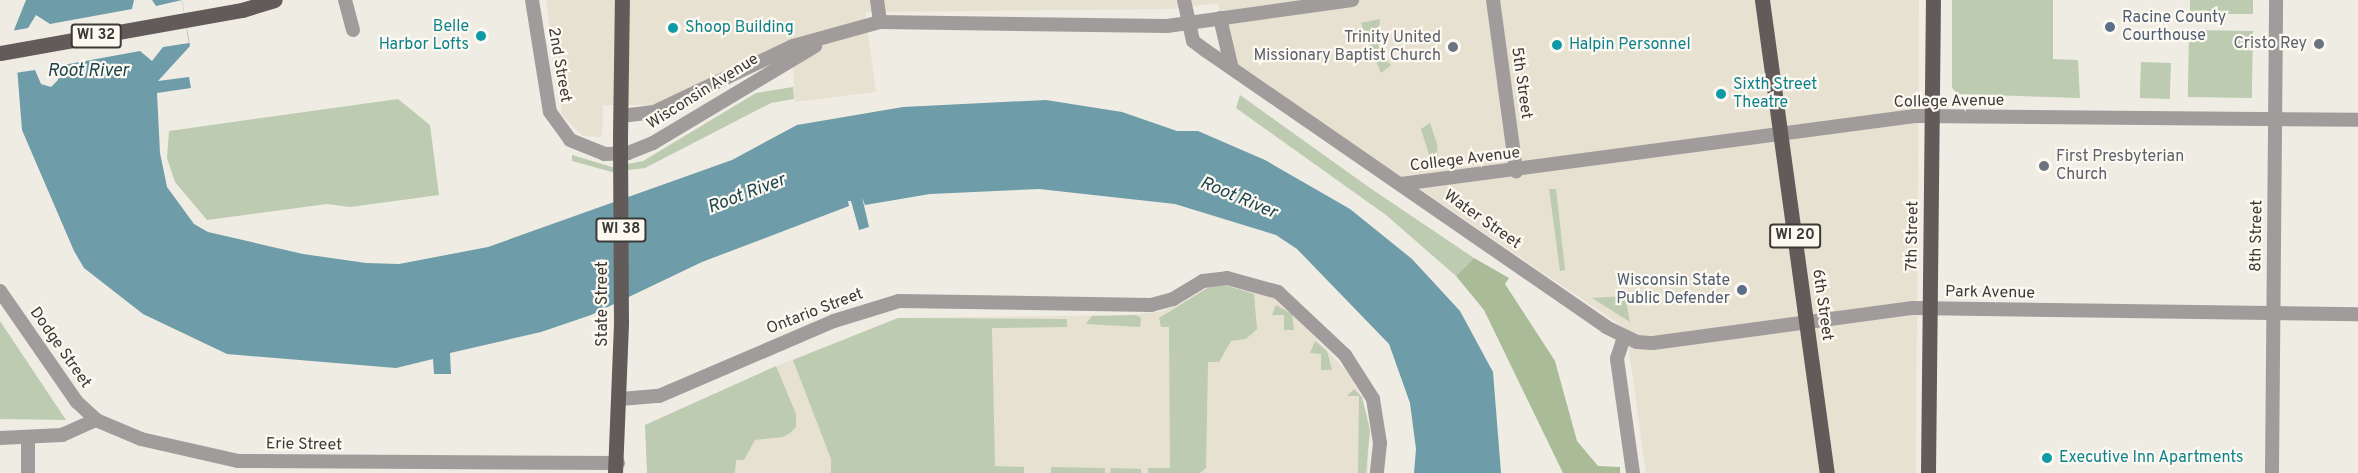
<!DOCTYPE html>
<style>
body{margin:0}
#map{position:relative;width:2358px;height:473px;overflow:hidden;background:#efece4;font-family:Overpass,sans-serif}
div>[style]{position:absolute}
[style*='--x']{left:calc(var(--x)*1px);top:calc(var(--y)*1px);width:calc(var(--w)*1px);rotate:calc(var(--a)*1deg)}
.built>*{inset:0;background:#e7e1d2}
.green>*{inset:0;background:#bdcbb0;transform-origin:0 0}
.forest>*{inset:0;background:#aabb98}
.water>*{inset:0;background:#6e9ca8}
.pier>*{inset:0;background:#efece4}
.minor>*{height:14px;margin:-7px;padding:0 7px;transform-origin:7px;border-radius:7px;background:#a09c9c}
.major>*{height:15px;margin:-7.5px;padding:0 7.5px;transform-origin:7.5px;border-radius:7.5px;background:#625b5a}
.major-bridge>*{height:15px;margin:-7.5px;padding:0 7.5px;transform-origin:7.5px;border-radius:7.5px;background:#625b5a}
.dots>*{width:16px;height:16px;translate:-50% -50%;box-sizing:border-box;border:3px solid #fdf9f1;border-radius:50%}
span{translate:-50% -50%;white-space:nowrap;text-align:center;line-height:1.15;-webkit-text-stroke:4.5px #fdf9f1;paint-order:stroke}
.shield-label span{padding:2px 4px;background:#fdf9f1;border:2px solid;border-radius:4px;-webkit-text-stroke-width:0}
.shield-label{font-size:15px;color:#3b3a37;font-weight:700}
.service-label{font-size:16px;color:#4e5e75}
.left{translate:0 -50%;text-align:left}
.right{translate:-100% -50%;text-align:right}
.culture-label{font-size:16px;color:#0d838f}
.worship-label{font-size:16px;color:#5b616d}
.street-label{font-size:16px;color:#3b3a37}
.water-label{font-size:18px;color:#1a444e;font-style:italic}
</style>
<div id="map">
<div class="built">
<div style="clip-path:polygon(546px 0,1919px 0,1916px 473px,1646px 473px,1626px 329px,1233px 62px,1218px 3px,1173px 9px,865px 12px,876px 92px,795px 102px,792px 45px,653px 105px,603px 105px,602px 137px,583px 136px,562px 115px)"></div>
<div style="clip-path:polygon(1227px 287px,1268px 294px,1284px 304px,1349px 374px,1363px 400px,1369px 428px,1368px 473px,647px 473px,645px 425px,776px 366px,898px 318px,1131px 315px,1164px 311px,1202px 289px)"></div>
</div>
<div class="green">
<div style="clip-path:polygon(1952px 0,2053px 0,2053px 59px,2078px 60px,2080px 98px,1958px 94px,1952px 88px)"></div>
<div style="left:2190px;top:0;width:63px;height:14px"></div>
<div style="clip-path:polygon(1380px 19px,1378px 45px,1382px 57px,1391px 65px,1381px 73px,1361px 23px)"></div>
<div style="left:2189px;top:30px;width:64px;height:67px;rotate:1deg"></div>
<div style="left:2141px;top:62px;width:30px;height:36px;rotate:2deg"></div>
<div style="clip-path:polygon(793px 87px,794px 99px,771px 103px,645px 168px,612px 172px,572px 161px,572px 155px,612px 167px,643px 161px,756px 93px)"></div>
<div style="clip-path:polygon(1240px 95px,1370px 188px,1474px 258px,1456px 276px,1386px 215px,1236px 108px)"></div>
<div style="clip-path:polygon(398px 99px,430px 125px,439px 195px,350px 207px,327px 204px,207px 220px,175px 182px,167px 158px,169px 131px)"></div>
<div style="clip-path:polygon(1430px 123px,1437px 144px,1438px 160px,1431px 161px,1421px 129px)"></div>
<div style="clip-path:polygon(1549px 189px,1556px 189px,1565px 270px,1560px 271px)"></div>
<div style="clip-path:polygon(1225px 285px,1254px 294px,1257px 329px,1246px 339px,1231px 341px,1219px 362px,1208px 362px,1206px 468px,1200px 473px,1148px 473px,1148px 468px,1170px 468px,1169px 327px,1161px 327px,1159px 318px,1209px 287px)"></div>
<div style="clip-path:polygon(1625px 296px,1630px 322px,1592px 298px)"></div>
<div style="clip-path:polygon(1276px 305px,1292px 314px,1294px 330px,1284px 330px,1284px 315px,1272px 315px)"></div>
<div style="clip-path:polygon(1136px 315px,1141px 318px,1140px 327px,1086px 324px,1092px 316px)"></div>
<div style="clip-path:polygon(898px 318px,1067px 319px,1067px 327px,992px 328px,995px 466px,1024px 467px,1024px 473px,831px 473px,831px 459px,793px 360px)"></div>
<div style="clip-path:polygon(0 321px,66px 420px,0 419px)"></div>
<div style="clip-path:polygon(1315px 341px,1327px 351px,1332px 370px,1321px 370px,1321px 354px,1310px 353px)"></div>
<div style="clip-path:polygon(776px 366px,796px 414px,796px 427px,790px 433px,783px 437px,755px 440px,744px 460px,736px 460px,735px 473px,647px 473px,645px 425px)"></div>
<div style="clip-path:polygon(1354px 389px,1362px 397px,1370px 430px,1366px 473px,1358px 473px,1359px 396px,1347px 396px)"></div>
<div style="clip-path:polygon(1051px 467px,1105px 468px,1105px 473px,1051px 473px)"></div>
<div style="clip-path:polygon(1111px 468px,1141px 469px,1141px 473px,1110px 473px)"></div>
</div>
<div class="forest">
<div style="clip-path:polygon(1474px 258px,1509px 278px,1505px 284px,1555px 361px,1577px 441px,1598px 466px,1620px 467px,1620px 473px,1563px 473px,1484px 310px,1456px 276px)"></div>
</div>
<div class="water">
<div style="clip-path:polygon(26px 0,182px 0,190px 46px,158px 81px,189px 77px,191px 88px,157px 93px,160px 153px,167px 187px,194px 224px,208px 232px,303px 254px,366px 263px,399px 264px,488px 247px,732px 160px,797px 125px,903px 107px,1046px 100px,1122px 112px,1177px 131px,1198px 131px,1265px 160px,1350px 209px,1412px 259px,1460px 311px,1493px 372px,1501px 473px,1414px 473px,1416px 449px,1410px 403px,1389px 344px,1297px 249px,1276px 235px,1175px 204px,1039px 189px,930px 194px,865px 205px,862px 197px,869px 227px,859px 230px,851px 201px,848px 201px,849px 206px,702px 262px,591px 315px,541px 332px,450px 353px,451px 374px,434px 374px,433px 359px,396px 368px,227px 354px,143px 314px,84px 268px,74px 251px,22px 130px,14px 30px)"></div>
</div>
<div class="pier">
<div style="clip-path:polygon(134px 0,152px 0,156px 6px,182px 0,189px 43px,163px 47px,152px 61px,140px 51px,58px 66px,58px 80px,51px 87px,41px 84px,35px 70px,15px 73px,11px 31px,28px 28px,36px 15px,50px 24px,132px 9px)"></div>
</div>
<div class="minor">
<div style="--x:345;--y:0;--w:31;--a:75"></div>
<div style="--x:532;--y:0;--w:113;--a:80.9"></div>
<div style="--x:550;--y:112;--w:34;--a:54"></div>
<div style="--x:570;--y:140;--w:37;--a:22"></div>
<div style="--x:604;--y:154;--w:24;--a:-2"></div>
<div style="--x:628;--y:153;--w:27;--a:-22"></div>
<div style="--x:653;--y:143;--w:189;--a:-30.9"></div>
<div style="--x:877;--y:0;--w:22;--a:82"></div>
<div style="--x:1184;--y:0;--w:42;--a:77.6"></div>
<div style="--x:1193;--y:41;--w:15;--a:37"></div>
<div style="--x:1205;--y:50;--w:487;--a:34.6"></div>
<div style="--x:1606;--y:327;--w:34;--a:26"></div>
<div style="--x:1637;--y:342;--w:16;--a:4"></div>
<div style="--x:1653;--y:343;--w:262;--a:-7.7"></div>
<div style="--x:1913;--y:308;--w:445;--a:0.8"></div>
<div style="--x:1493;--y:0;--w:173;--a:82.3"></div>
<div style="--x:1220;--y:18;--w:52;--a:76.8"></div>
<div style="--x:621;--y:116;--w:33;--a:-7"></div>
<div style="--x:654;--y:112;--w:154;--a:-25.4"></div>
<div style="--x:793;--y:46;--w:90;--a:-15.4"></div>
<div style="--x:880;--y:22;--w:287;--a:0.8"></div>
<div style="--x:1167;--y:26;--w:187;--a:-8"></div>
<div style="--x:1401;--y:184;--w:518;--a:-7.54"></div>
<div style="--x:1915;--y:116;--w:443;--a:0.5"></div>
<div style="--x:0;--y:291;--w:135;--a:55.3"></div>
<div style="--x:77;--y:402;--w:26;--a:43"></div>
<div style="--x:96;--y:420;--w:49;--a:22.9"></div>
<div style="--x:141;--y:439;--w:99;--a:12.8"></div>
<div style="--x:238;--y:461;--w:380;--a:0.3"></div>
<div style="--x:1624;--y:337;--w:23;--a:108"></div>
<div style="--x:1617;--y:359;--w:115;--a:82"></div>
<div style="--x:621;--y:399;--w:38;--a:-5"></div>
<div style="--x:659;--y:396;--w:190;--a:-23.2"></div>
<div style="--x:834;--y:321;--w:68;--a:-17.1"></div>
<div style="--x:899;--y:301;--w:252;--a:0.9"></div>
<div style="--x:1151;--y:305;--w:23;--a:-15"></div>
<div style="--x:1173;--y:299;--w:35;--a:-31"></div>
<div style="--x:1203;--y:281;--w:24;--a:-7"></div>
<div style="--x:1227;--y:278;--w:53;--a:15.4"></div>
<div style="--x:1278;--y:292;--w:92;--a:43.2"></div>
<div style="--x:1345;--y:355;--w:52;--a:57.5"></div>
<div style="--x:1373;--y:399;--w:45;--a:81"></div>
<div style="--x:1380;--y:443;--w:30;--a:96"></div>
<div style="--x:0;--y:438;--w:62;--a:-2.8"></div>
<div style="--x:62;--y:435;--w:37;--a:-24"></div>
<div style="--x:28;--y:473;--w:35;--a:-90"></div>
<div style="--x:2272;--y:473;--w:473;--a:-89.5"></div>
</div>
<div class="major">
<div style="--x:1762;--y:0;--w:477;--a:82.2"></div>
<div style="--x:0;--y:53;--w:246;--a:-10.1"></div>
<div style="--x:242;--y:10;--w:34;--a:-17"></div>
<div style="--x:620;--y:137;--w:137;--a:-89.2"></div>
<div style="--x:615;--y:473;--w:151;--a:-87.7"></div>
<div style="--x:1928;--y:473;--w:473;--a:-89.4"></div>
</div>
<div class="major-bridge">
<div style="--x:620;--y:137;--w:185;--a:89.7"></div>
</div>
<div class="dots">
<div style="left:2110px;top:27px;background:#5c6f8a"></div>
<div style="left:673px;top:28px;background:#0f9aa8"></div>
<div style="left:481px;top:36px;background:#0f9aa8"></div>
<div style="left:2319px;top:44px;background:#6b7280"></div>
<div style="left:1557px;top:45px;background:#0f9aa8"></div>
<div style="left:1453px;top:47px;background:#6b7280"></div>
<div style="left:1721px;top:94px;background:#0f9aa8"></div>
<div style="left:2044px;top:166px;background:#6b7280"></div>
<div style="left:1742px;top:290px;background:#5c6f8a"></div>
<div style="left:2047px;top:458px;background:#0f9aa8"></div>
</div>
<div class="shield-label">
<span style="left:96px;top:36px">WI 32</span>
<span style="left:621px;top:230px">WI 38</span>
<span style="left:1795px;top:236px">WI 20</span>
</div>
<div class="service-label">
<span class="left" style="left:2122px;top:27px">Racine County<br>Courthouse</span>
<span class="right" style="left:1730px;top:290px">Wisconsin State<br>Public Defender</span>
</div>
<div class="culture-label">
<span class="right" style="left:469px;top:36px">Belle<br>Harbor Lofts</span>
<span class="left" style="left:685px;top:28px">Shoop Building</span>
<span class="left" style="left:1569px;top:45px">Halpin Personnel</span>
<span class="left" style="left:1733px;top:94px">Sixth Street<br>Theatre</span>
<span class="left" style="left:2059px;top:458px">Executive Inn Apartments</span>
</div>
<div class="worship-label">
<span class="right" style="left:1441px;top:47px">Trinity United<br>Missionary Baptist Church</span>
<span class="right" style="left:2307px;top:44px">Cristo Rey</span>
<span class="left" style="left:2056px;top:166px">First Presbyterian<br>Church</span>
</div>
<div class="street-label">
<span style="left:559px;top:65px;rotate:80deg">2nd Street</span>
<span style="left:1521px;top:83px;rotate:82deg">5th Street</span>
<span style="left:703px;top:92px;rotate:-32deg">Wisconsin Avenue</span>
<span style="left:1949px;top:102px;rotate:-1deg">College Avenue</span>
<span style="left:1465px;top:160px;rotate:-7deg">College Avenue</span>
<span style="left:1482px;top:220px;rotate:35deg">Water Street</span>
<span style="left:1913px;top:236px;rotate:-89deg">7th Street</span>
<span style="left:2257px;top:236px;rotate:-89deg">8th Street</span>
<span style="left:1990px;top:293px;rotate:1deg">Park Avenue</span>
<span style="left:603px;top:304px;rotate:-90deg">State Street</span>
<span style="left:1822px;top:305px;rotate:82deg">6th Street</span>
<span style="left:815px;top:312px;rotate:-21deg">Ontario Street</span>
<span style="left:60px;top:348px;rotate:55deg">Dodge Street</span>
<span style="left:304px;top:445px;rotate:1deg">Erie Street</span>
</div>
<div class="water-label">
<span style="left:88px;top:72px">Root River</span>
<span style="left:747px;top:195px;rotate:-21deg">Root River</span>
<span style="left:1238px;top:199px;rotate:23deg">Root River</span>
</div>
</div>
